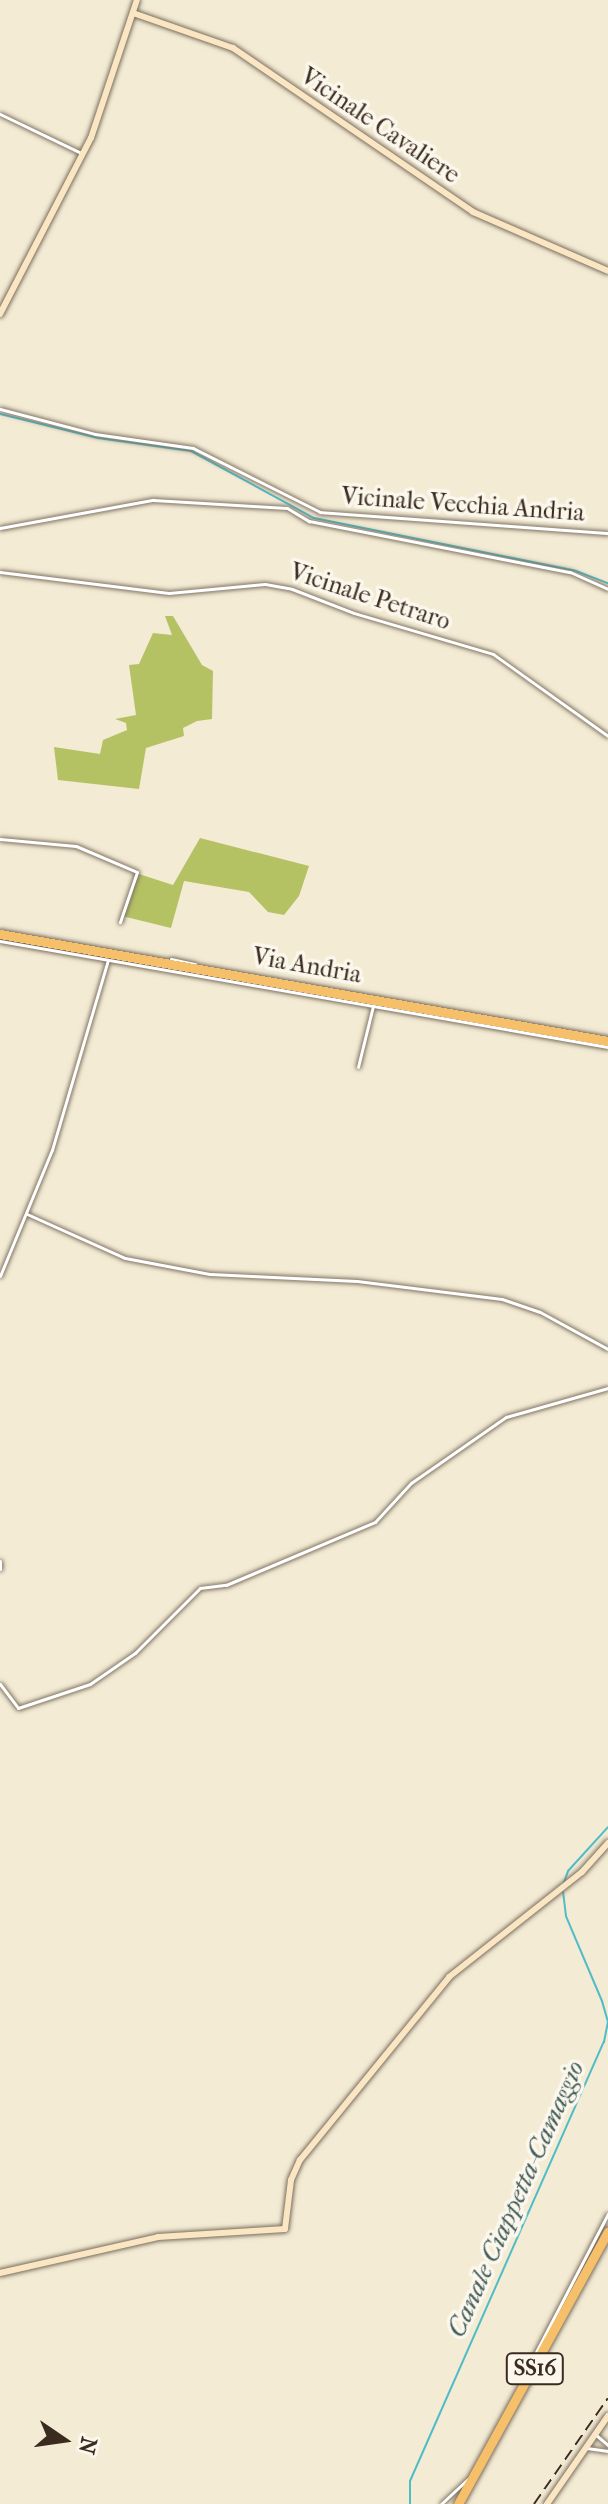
<!DOCTYPE html>
<style>
body{margin:0}
#map{position:relative;width:608px;height:2504px;overflow:hidden;background:#f3ebd4;font-family:"IM FELL French Canon",serif}
div>[style]{position:absolute}
[style*='--x']{left:calc(var(--x)*1px);top:calc(var(--y)*1px);width:calc(var(--w)*1px);rotate:calc(var(--a)*1deg)}
.green>*{inset:0;background:#b5c264}
.stream>*{height:2px;margin:-1px;padding:0 1px;transform-origin:1px;border-radius:1px;background:#4fbcc8}
.roads{filter:drop-shadow(0 0 2px #7b6e5e) drop-shadow(0 0 2px #7b6e5e)}
.street>*{height:3px;margin:-1.5px;padding:0 1.5px;transform-origin:1.5px;border-radius:1.5px;background:#fff}
.secondary>*{height:6px;margin:-3px;padding:0 3px;transform-origin:3px;border-radius:3px;background:#fbe6c4}
.highway>*{height:9px;margin:-4.5px;padding:0 4.5px;transform-origin:4.5px;border-radius:4.5px;background:#f6c06b}
.rail>*{height:2px;margin-top:-1px;transform-origin:0;background:repeating-linear-gradient(90deg,#3b2a1e 0 12px,transparent 0 18px)}
span{translate:-50% -50%;white-space:nowrap;text-align:center;line-height:1.15;-webkit-text-stroke:7px #fbf7ec;paint-order:stroke}
.shield-label span{padding:2px 6px;background:#fbf7ec;border:2px solid;border-radius:6px;-webkit-text-stroke-width:0}
.shield-label{font-size:22px;color:#3b2a1e;font-weight:700}
.street-label{font-size:24px;color:#3b2a1e}
.water-label{font-size:26px;color:#425d5a;font-style:italic}
.north{position:absolute;left:24px;top:2400px;width:80px;height:80px;-webkit-text-stroke:6px #fbf7ec;paint-order:stroke;rotate:103deg;font-size:22px;font-weight:700;line-height:32px;text-align:center;color:#3b2a1e}
.north::after{content:'';display:block;margin:auto;width:28px;height:36px;background:#3b2a1e;clip-path:polygon(50% 0,100% 100%,50% 72%,0 100%)}
</style>
<div id="map">
<div class="green">
<div style="clip-path:polygon(165px 616px,173px 616px,202px 665px,213px 671px,212px 719px,197px 721px,183px 728px,184px 736px,146px 748px,139px 789px,58px 780px,54px 747px,100px 754px,103px 740px,127px 730px,126px 723px,115px 719px,136px 715px,129px 665px,139px 664px,153px 633px,172px 635px)"></div>
<div style="clip-path:polygon(200px 838px,309px 866px,299px 896px,284px 915px,268px 912px,249px 892px,184px 881px,171px 928px,122px 916px,139px 874px,173px 885px)"></div>
</div>
<div class="stream">
<div style="--x:0;--y:414;--w:101;--a:13.8"></div>
<div style="--x:98;--y:438;--w:94;--a:8"></div>
<div style="--x:191;--y:451;--w:140;--a:28.6"></div>
<div style="--x:314;--y:518;--w:267;--a:11.4"></div>
<div style="--x:576;--y:571;--w:34;--a:21"></div>
<div style="--x:563;--y:1885;--w:15;--a:-70"></div>
<div style="--x:568;--y:1871;--w:59;--a:-47.7"></div>
<div style="--x:410;--y:2504;--w:23;--a:-90"></div>
<div style="--x:410;--y:2481;--w:480;--a:-66.2"></div>
<div style="--x:604;--y:2042;--w:20;--a:-79"></div>
<div style="--x:608;--y:2022;--w:22;--a:-106"></div>
<div style="--x:602;--y:2001;--w:92;--a:-113"></div>
<div style="--x:566;--y:1916;--w:24;--a:-97"></div>
</div>
<div class="roads">
<div class="street">
<div style="--x:0;--y:114;--w:92;--a:25.7"></div>
<div style="--x:0;--y:409;--w:98;--a:14.7"></div>
<div style="--x:95;--y:434;--w:99;--a:8.1"></div>
<div style="--x:193;--y:448;--w:142;--a:26.7"></div>
<div style="--x:320;--y:512;--w:289;--a:4.2"></div>
<div style="--x:0;--y:528;--w:156;--a:-10.4"></div>
<div style="--x:153;--y:500;--w:134;--a:3.4"></div>
<div style="--x:287;--y:508;--w:26;--a:31"></div>
<div style="--x:309;--y:521;--w:266;--a:11.1"></div>
<div style="--x:570;--y:572;--w:42;--a:24.1"></div>
<div style="--x:0;--y:572;--w:170;--a:7.1"></div>
<div style="--x:169;--y:593;--w:96;--a:-5.4"></div>
<div style="--x:265;--y:584;--w:27;--a:10"></div>
<div style="--x:292;--y:589;--w:66;--a:21.2"></div>
<div style="--x:354;--y:613;--w:145;--a:16.4"></div>
<div style="--x:493;--y:654;--w:141;--a:35.5"></div>
<div style="--x:0;--y:839;--w:76;--a:5.3"></div>
<div style="--x:76;--y:846;--w:66;--a:23.1"></div>
<div style="--x:137;--y:872;--w:53;--a:108.8"></div>
<div style="--x:0;--y:941;--w:617;--a:9.89"></div>
<div style="--x:171;--y:959;--w:25;--a:12"></div>
<div style="--x:358;--y:1067;--w:63;--a:-76.2"></div>
<div style="--x:27;--y:1214;--w:107;--a:24.2"></div>
<div style="--x:125;--y:1258;--w:86;--a:10.7"></div>
<div style="--x:210;--y:1274;--w:147;--a:2.7"></div>
<div style="--x:357;--y:1281;--w:146;--a:7.1"></div>
<div style="--x:502;--y:1299;--w:40;--a:18.9"></div>
<div style="--x:540;--y:1312;--w:77;--a:28.6"></div>
<div style="--x:0;--y:1276;--w:136;--a:-67.6"></div>
<div style="--x:52;--y:1150;--w:198;--a:-73.6"></div>
<div style="--x:0;--y:1561;--w:8;--a:90"></div>
<div style="--x:0;--y:1684;--w:30;--a:53"></div>
<div style="--x:18;--y:1708;--w:76;--a:-18.4"></div>
<div style="--x:90;--y:1684;--w:55;--a:-34.6"></div>
<div style="--x:135;--y:1653;--w:92;--a:-45"></div>
<div style="--x:200;--y:1588;--w:26;--a:-7"></div>
<div style="--x:226;--y:1585;--w:162;--a:-22.9"></div>
<div style="--x:375;--y:1522;--w:53;--a:-47.3"></div>
<div style="--x:411;--y:1483;--w:116;--a:-34.8"></div>
<div style="--x:506;--y:1417;--w:106;--a:-15.9"></div>
<div style="--x:523;--y:2377;--w:184;--a:-62.5"></div>
<div style="--x:596;--y:2435;--w:16;--a:40"></div>
<div style="--x:587;--y:2448;--w:21;--a:8"></div>
<div style="--x:441;--y:2504;--w:37;--a:-43"></div>
</div>
<div class="secondary">
<div style="--x:133;--y:13;--w:106;--a:19.3"></div>
<div style="--x:233;--y:48;--w:291;--a:34.3"></div>
<div style="--x:473;--y:212;--w:147;--a:23.6"></div>
<div style="--x:0;--y:314;--w:198;--a:-62.7"></div>
<div style="--x:91;--y:138;--w:145;--a:-71.6"></div>
<div style="--x:0;--y:2273;--w:162;--a:-12.8"></div>
<div style="--x:158;--y:2237;--w:127;--a:-3.6"></div>
<div style="--x:285;--y:2229;--w:49;--a:-83"></div>
<div style="--x:291;--y:2180;--w:22;--a:-66"></div>
<div style="--x:300;--y:2160;--w:236;--a:-50.8"></div>
<div style="--x:449;--y:1977;--w:169;--a:-38.3"></div>
<div style="--x:582;--y:1872;--w:39;--a:-48"></div>
<div style="--x:547;--y:2504;--w:107;--a:-55.3"></div>
</div>
<div class="highway">
<div style="--x:0;--y:934;--w:617;--a:9.98"></div>
<div style="--x:458;--y:2504;--w:311;--a:-61.2"></div>
</div>
</div>
<div class="rail">
<div style="--x:534;--y:2504;--w:129;--a:-55.1"></div>
</div>
<div class="shield-label">
<span style="left:535px;top:2369px">SS16</span>
</div>
<div class="street-label">
<span style="left:380px;top:126px;rotate:34deg">Vicinale Cavaliere</span>
<span style="left:463px;top:505px;rotate:4deg">Vicinale Vecchia Andria</span>
<span style="left:370px;top:597px;rotate:18deg">Vicinale Petraro</span>
<span style="left:307px;top:966px;rotate:10deg">Via Andria</span>
</div>
<div class="water-label">
<span style="left:516px;top:2199px;rotate:-66deg">Canale Ciappetta-Camaggio</span>
</div>
<div class="north">N</div>
</div>
